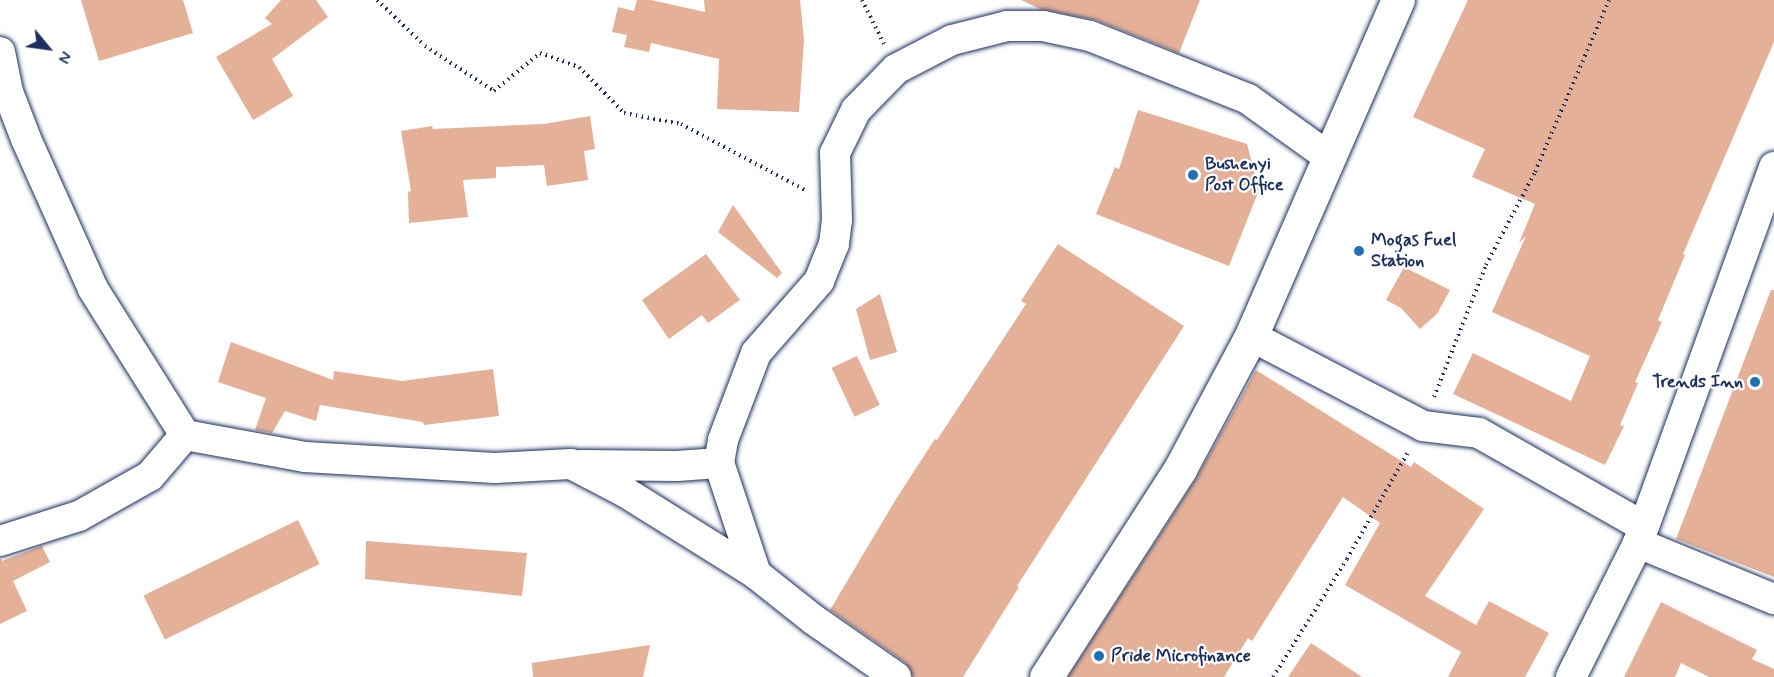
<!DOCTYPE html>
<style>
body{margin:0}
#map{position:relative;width:1774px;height:677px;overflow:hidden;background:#fff;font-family:Mynerve,sans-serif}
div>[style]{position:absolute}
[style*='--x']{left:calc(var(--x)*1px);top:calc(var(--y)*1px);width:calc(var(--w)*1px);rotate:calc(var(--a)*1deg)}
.building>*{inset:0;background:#e4b098;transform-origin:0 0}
.path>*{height:4px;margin-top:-2px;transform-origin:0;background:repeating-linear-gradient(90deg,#1b2f5e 0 1.5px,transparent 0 6px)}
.roads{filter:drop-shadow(0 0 2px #1b2f5e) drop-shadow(0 0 2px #1b2f5e)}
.minor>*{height:30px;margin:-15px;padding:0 15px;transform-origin:15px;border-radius:15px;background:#fff}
.major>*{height:33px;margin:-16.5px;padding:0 16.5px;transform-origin:16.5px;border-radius:16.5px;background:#fff}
.dots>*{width:16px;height:16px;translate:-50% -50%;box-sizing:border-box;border:3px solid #fff;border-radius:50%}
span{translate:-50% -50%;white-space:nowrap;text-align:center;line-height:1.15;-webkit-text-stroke:4.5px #fff;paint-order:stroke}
.poi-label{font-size:18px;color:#1b2f5e;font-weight:700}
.left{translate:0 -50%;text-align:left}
.right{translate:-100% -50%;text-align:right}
.north{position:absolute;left:18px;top:18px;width:60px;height:60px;-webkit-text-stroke:4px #fff;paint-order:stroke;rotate:119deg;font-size:16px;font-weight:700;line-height:24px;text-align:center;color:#1b2f5e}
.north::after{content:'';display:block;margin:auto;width:21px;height:27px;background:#1b2f5e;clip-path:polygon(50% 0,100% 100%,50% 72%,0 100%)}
</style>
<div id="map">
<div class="building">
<div style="clip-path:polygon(81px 0,183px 0,193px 33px,99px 61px)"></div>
<div style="clip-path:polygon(281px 0,316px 0,328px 17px,272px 59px,293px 96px,253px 120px,216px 57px,272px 24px,265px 18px)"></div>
<div style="clip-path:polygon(637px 0,651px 0,705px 12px,704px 0,800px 0,804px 40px,799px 112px,717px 109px,719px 59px,651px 43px,649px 52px,624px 47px,627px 35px,612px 32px,618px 7px,634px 11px)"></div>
<div style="clip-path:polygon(1021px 0,1200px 0,1179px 53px,1096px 20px,1040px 9px)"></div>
<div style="clip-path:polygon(1468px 0,1774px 0,1774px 42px,1683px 254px,1685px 255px,1658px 320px,1662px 322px,1635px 382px,1638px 383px,1620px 425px,1624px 426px,1605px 465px,1453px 394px,1473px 353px,1571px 401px,1590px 356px,1492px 312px,1526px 236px,1519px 243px,1535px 204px,1472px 177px,1485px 149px,1413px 117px)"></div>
<div style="clip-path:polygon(1138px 110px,1247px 144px,1259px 190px,1229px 266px,1096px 214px,1115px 167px,1119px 169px)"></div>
<div style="clip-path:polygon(590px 116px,595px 149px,584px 151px,588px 180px,547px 186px,544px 165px,496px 167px,496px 178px,463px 180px,468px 217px,409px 223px,408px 192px,411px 191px,401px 131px,432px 126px,433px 129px,544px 124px)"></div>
<div style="clip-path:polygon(733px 205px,782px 273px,777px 278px,718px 232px)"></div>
<div style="clip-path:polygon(1058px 244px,1184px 326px,1017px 586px,1019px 587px,963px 677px,913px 677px,906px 663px,830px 610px,896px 499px,935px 439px,937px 440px,1026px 304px,1021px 301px)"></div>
<div style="clip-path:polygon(706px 254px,740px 300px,708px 323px,702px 315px,669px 339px,642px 300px)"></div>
<div style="clip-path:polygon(1404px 267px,1450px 290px,1437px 314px,1420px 329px,1401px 308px,1386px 300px)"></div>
<div style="clip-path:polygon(1771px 290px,1774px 290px,1774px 577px,1676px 539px)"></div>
<div style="clip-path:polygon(880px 294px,897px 352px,870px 360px,856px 309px)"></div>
<div style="clip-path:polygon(231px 342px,333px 380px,334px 371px,402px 381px,493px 369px,499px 416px,424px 425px,423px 422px,320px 405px,316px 421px,285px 411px,272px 433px,255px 430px,266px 398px,218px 382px)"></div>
<div style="left:857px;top:356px;width:54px;height:28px;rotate:65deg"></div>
<div style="clip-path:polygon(1256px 370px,1411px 467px,1414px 462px,1484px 509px,1425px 596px,1476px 625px,1489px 601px,1549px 633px,1525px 677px,1448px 677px,1461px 652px,1345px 585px,1380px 523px,1343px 497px,1252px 641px,1248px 638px,1224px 677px,1068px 677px,1196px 479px)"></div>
<div style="left:298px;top:520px;width:49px;height:172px;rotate:64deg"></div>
<div style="clip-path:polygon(366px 541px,527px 553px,522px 596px,365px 579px)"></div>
<div style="clip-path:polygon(42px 546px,50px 562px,13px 581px,27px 611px,0 624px,0 558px,2px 561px)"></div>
<div style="clip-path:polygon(1661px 602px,1757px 650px,1752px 659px,1774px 669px,1774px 677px,1709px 677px,1681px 663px,1675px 677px,1624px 677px)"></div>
<div style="clip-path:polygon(1311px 643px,1362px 677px,1288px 677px)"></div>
<div style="clip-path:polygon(650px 645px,643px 677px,533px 677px,532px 663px)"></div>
</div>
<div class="path">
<div style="--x:377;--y:0;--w:66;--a:43.8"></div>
<div style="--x:425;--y:46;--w:82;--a:33.1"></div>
<div style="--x:494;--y:91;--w:60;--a:-39.6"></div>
<div style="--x:540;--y:53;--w:41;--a:19.7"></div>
<div style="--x:579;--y:67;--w:64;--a:45.6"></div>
<div style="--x:624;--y:113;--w:58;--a:10.9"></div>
<div style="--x:681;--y:124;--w:140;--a:28"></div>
<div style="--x:862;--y:0;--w:49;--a:63.4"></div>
<div style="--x:1434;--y:397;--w:142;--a:-68.5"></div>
<div style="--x:1486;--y:265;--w:105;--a:-62.2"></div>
<div style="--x:1535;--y:172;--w:187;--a:-66.7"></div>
<div style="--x:1273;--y:677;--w:139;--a:-57.9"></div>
<div style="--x:1347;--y:559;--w:123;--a:-60.3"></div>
</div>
<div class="roads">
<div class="minor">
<div style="--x:0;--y:52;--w:41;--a:78.7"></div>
<div style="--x:8;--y:92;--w:50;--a:69"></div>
<div style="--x:26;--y:139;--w:164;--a:65.9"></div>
<div style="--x:93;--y:289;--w:173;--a:57.8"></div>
<div style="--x:1251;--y:336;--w:194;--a:27.6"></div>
<div style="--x:1423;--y:426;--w:56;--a:7.1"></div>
<div style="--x:1479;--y:433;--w:189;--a:29.6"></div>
<div style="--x:581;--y:465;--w:96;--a:0.6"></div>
<div style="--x:677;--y:466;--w:42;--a:-4.1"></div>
<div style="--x:0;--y:541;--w:83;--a:-17.6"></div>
<div style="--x:79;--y:516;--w:81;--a:-29.4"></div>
<div style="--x:150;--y:476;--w:54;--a:-49.5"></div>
<div style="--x:185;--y:435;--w:122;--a:10.4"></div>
<div style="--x:305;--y:457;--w:190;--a:3.3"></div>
<div style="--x:495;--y:468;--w:76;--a:-3"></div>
<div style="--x:571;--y:464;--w:61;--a:27.4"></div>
<div style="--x:625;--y:492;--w:155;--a:32"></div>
<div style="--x:756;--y:574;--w:74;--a:38.4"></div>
<div style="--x:814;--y:620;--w:100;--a:34.8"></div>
<div style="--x:1638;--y:543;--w:147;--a:22.4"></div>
<div style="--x:756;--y:574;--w:117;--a:-108.4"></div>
<div style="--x:719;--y:463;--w:23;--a:-80"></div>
<div style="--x:723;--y:440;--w:93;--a:-69.2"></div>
<div style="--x:756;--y:353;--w:96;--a:-48.8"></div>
<div style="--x:819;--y:281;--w:40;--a:-68"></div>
<div style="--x:834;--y:244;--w:24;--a:-83"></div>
<div style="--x:837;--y:220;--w:67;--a:-91.7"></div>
<div style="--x:835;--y:153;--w:48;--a:-64"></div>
<div style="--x:856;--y:110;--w:57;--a:-45.7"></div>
<div style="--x:896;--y:69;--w:63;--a:-27.4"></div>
<div style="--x:952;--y:40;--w:57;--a:-14.3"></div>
<div style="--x:1007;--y:26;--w:36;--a:0"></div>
<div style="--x:1043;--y:26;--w:48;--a:12"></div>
<div style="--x:1090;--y:36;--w:170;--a:21.7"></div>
<div style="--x:1248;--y:99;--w:101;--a:35.7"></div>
<div style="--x:1571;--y:677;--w:150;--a:-63.4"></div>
<div style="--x:1638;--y:543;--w:400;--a:-70.1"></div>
</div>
<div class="major">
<div style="--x:1046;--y:677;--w:247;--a:-57.2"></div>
<div style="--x:1180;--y:469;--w:151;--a:-61.9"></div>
<div style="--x:1251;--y:336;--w:367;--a:-66.4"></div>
</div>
</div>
<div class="dots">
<div style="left:1193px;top:175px;background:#1f6fb2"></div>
<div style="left:1359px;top:251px;background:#1f6fb2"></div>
<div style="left:1755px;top:382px;background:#1f6fb2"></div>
<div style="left:1099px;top:656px;background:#1f6fb2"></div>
</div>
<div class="poi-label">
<span class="left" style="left:1205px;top:175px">Bushenyi<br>Post Office</span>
<span class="left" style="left:1371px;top:251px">Mogas Fuel<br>Station</span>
<span class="right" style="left:1743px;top:382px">Trends Inn</span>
<span class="left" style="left:1111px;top:656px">Pride Microfinance</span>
</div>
<div class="north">N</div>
</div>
